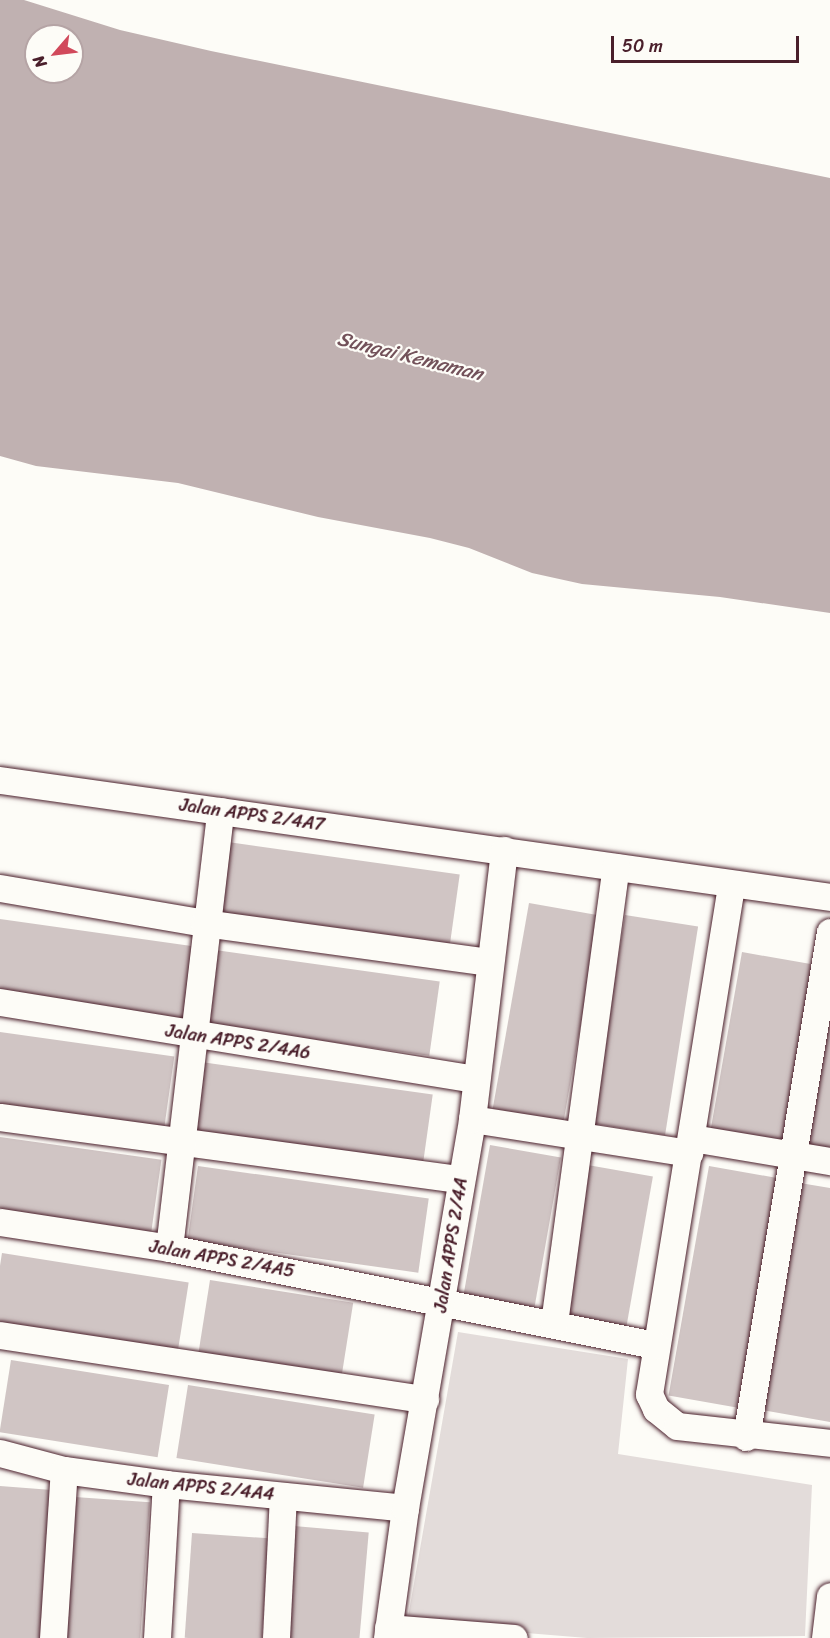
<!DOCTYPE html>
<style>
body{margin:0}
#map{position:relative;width:830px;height:1638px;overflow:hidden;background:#fdfcf7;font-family:Sriracha,sans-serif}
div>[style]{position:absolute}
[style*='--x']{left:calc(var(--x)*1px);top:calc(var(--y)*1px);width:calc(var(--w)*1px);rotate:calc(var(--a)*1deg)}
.green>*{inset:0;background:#e3dcda}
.water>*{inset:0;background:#c0b1b1}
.building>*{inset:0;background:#d0c5c4;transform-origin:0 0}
.roads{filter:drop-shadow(0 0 2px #4a1f2b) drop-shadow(0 0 2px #4a1f2b)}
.minor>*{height:27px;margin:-13.5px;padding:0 13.5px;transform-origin:13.5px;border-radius:13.5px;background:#fdfcf7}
span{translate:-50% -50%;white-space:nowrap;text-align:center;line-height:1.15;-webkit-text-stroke:4.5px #fdfcf7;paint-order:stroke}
.street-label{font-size:18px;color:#4a1f2b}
.water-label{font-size:20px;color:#73525a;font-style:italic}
.north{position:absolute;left:24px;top:24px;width:60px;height:60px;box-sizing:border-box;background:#fdfcf7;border:2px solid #b5a4a5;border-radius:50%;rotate:242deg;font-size:16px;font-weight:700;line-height:24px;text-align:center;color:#4a1f2b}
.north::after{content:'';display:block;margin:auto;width:21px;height:27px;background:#d1495b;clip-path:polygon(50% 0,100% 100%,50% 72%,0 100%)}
.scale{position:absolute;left:611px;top:36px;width:188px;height:27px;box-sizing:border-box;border:3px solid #4a1f2b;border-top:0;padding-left:8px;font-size:18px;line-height:21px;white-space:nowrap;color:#4a1f2b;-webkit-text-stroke:4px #fdfcf7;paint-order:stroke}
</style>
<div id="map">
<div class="green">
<div style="clip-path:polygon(458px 1332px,628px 1359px,618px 1454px,812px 1485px,805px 1636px,587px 1638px,407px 1623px)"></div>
</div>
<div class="water">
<div style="clip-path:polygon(evenodd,0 0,24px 0,120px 30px,211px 51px,830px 178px,830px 613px,720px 597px,582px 584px,532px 573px,469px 548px,430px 538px,318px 517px,178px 483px,36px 466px,0 456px,0 0,36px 36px,72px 36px,72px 72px,36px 72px,36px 36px)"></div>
</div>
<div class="building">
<div style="left:228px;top:842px;width:234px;height:75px;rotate:8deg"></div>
<div style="left:529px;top:903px;width:72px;height:209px;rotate:10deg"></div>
<div style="left:625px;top:915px;width:74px;height:211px;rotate:9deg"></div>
<div style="left:0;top:919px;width:195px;height:75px;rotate:8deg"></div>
<div style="left:208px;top:949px;width:234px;height:75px;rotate:8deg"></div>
<div style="left:742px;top:952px;width:77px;height:185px;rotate:10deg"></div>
<div style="clip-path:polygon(829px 1018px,830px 1019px,830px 1158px,806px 1153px)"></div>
<div style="left:0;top:1032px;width:176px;height:79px;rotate:8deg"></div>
<div style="left:201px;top:1062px;width:234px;height:74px;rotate:8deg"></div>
<div style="left:0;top:1137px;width:163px;height:75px;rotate:8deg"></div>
<div style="left:490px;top:1145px;width:72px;height:161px;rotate:10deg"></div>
<div style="left:582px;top:1164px;width:72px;height:161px;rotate:10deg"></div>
<div style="left:198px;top:1166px;width:233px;height:75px;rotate:8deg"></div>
<div style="left:709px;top:1166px;width:72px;height:233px;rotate:10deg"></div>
<div style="clip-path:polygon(800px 1183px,830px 1188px,830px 1422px,762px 1410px)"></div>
<div style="left:2px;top:1253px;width:189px;height:74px;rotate:9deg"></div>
<div style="left:210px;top:1280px;width:145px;height:78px;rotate:9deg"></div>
<div style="left:11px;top:1360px;width:160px;height:73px;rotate:9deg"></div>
<div style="left:188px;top:1385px;width:189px;height:74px;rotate:9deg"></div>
<div style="clip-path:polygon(0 1486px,52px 1490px,42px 1638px,0 1638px)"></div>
<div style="left:75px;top:1497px;width:75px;height:141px;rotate:4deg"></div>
<div style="left:294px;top:1526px;width:75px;height:112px;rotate:5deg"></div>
<div style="left:192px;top:1533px;width:77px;height:105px;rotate:4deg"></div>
</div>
<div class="roads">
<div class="minor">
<div style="--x:0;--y:780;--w:838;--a:8.02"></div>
<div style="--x:731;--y:886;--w:515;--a:99.17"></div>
<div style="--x:649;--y:1394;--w:17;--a:65"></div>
<div style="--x:656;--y:1409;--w:27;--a:39"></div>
<div style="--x:677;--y:1426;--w:154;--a:6.3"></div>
<div style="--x:0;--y:888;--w:207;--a:9.7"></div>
<div style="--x:204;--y:923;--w:288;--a:7.8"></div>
<div style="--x:0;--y:1002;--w:482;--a:9.2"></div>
<div style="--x:0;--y:1117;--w:465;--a:7.7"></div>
<div style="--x:472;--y:1119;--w:220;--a:8.9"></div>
<div style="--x:692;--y:1138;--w:140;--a:9.5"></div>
<div style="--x:0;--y:1222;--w:171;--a:8.7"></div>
<div style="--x:169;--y:1248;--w:496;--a:11.3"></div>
<div style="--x:169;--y:1248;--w:440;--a:-83.3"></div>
<div style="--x:554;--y:1323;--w:460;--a:-82.3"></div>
<div style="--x:0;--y:1335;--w:430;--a:8.6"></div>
<div style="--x:746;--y:1437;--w:512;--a:-80.56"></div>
<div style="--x:0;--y:1453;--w:66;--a:14.9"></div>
<div style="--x:64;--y:1470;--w:103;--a:7.8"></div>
<div style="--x:166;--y:1484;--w:240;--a:5.7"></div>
<div style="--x:388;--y:1628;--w:126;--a:4.5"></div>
<div style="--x:53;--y:1638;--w:168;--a:-86.3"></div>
<div style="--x:157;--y:1638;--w:154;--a:-86.7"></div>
<div style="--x:276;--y:1638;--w:142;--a:-87.2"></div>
<div style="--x:387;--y:1638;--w:131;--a:-82.1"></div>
<div style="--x:405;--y:1508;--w:395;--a:-80.2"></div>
<div style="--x:472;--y:1119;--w:271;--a:-83.2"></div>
<div style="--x:825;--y:1638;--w:42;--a:-83.2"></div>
</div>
</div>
<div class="street-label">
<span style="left:252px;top:815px;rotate:8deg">Jalan APPS 2/4A7</span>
<span style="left:238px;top:1042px;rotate:9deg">Jalan APPS 2/4A6</span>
<span style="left:451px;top:1245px;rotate:-81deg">Jalan APPS 2/4A</span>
<span style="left:222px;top:1259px;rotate:10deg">Jalan APPS 2/4A5</span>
<span style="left:201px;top:1487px;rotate:6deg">Jalan APPS 2/4A4</span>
</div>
<div class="water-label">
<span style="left:410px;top:356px;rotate:14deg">Sungai Kemaman</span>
</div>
<div class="north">N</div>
<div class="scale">50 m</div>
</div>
